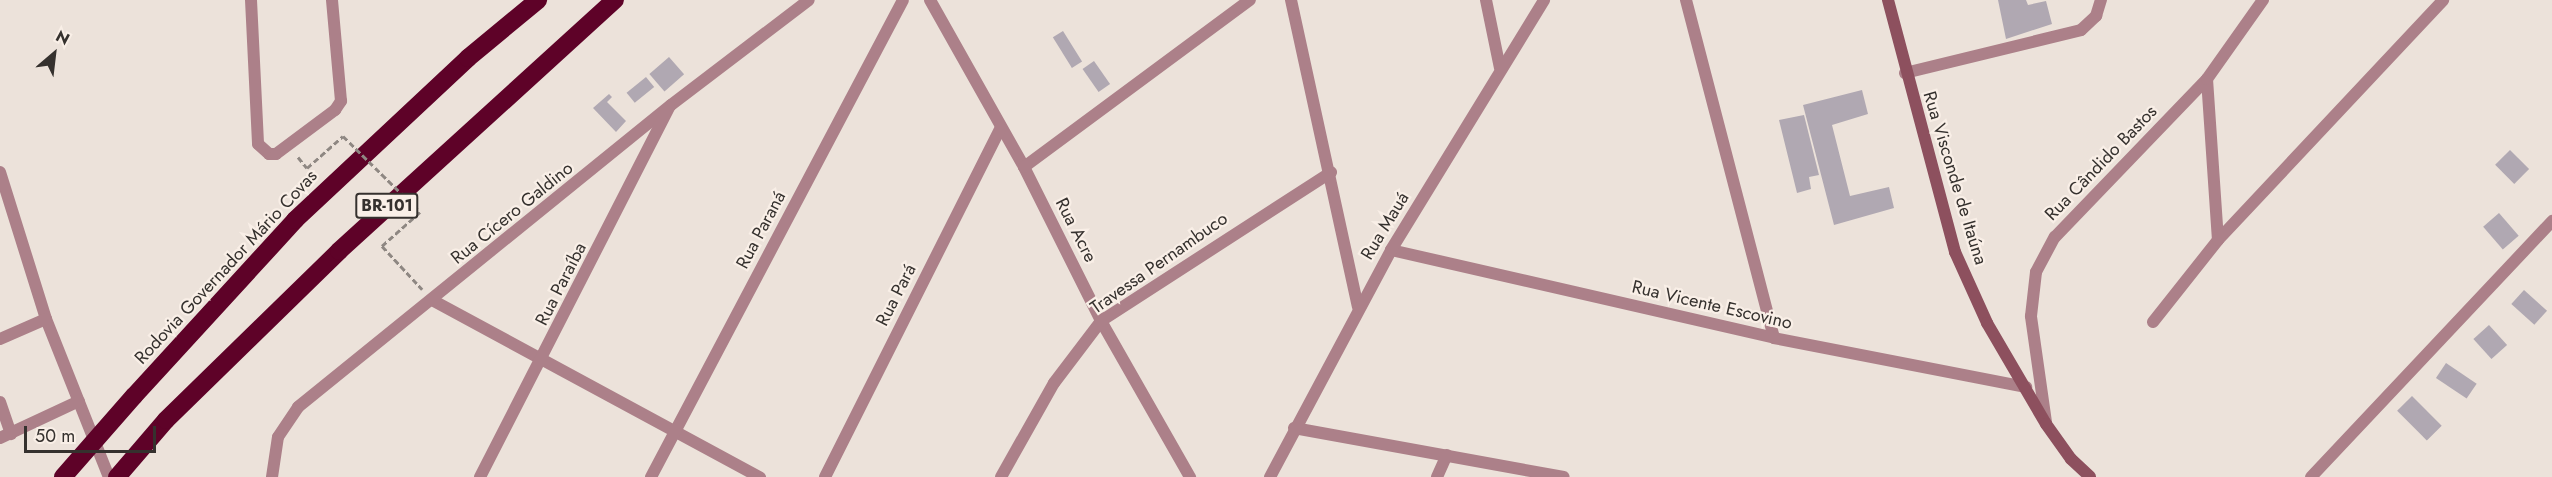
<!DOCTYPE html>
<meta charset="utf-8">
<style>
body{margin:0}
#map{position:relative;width:2552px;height:477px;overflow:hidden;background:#ece2da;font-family:Jost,sans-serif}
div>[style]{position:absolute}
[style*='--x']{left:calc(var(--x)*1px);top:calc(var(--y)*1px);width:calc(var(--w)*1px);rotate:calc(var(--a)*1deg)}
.building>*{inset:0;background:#b0a8b2;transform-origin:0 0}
.path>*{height:3px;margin-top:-1.5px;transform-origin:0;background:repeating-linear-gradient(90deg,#8e8782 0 6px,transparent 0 9px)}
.minor>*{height:12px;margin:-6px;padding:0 6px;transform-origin:6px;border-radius:6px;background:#ac8089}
.tertiary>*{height:12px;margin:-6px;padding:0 6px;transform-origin:6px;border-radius:6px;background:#ac8089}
.secondary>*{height:12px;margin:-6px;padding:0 6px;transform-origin:6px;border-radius:6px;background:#8d505e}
.motorway>*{height:18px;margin:-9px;padding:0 9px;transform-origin:9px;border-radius:9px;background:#5e0228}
.path-bridge>*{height:3px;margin-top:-1.5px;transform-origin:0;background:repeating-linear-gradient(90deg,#8e8782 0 6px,transparent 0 9px)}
.motorway-bridge>*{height:18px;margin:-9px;padding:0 9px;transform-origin:9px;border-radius:9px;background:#5e0228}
span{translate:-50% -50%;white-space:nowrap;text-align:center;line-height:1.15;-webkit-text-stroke:4.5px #f9efe7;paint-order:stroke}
.shield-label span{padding:2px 4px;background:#f9efe7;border:2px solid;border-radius:4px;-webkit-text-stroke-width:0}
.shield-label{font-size:16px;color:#35312e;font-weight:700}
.street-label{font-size:18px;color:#35312e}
.north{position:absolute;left:24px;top:24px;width:60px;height:60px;-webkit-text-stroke:4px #f9efe7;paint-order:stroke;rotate:28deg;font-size:16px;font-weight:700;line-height:24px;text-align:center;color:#35312e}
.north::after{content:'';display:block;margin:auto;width:21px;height:27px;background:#35312e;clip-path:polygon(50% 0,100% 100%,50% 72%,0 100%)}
.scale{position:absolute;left:24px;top:426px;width:132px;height:27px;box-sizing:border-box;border:3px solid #35312e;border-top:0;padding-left:8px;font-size:18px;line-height:21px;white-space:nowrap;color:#35312e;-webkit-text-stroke:4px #f9efe7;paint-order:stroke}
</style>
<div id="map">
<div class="building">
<div style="clip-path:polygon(1998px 0,2026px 0,2028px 5px,2046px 1px,2052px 24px,2006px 39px)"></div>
<div style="left:1063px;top:31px;width:36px;height:12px;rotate:58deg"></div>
<div style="left:669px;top:57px;width:23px;height:26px;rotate:49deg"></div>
<div style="left:1094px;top:61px;width:28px;height:14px;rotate:55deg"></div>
<div style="left:646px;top:77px;width:13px;height:25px;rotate:51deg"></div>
<div style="clip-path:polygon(1862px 90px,1868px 114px,1832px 125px,1850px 196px,1889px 187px,1894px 208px,1834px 225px,1803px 105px)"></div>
<div style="clip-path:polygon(609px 94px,612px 97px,607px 102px,626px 121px,616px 132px,593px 108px)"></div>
<div style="clip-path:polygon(1804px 115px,1819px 175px,1809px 177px,1811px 189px,1797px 193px,1779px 120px)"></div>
<div style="left:2510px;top:150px;width:27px;height:21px;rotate:45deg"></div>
<div style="left:2499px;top:213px;width:30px;height:21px;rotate:49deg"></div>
<div style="left:2524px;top:290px;width:31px;height:19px;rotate:42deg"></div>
<div style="left:2489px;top:325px;width:27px;height:21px;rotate:48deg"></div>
<div style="left:2446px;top:363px;width:37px;height:18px;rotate:34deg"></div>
<div style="left:2412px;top:396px;width:42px;height:21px;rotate:45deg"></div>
</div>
<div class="path">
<div style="--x:298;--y:157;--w:14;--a:51"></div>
<div style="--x:307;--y:168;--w:48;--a:-41.6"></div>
<div style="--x:382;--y:246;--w:59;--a:47.1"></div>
</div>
<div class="minor">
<div style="--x:251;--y:0;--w:144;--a:87.2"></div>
<div style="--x:258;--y:144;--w:15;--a:42"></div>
<div style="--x:269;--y:154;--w:7;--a:0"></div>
<div style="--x:276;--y:154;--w:74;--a:-36.7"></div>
<div style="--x:335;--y:110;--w:11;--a:-56"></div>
<div style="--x:341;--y:101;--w:101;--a:-95.1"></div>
<div style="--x:930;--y:0;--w:192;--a:60.6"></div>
<div style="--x:1024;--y:167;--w:172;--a:63.4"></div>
<div style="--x:1101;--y:321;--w:180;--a:60.3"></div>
<div style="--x:1291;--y:0;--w:314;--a:77.7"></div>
<div style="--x:1486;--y:0;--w:69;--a:78.4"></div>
<div style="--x:1686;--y:0;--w:349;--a:75.4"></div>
<div style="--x:1905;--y:73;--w:181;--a:-13.7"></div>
<div style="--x:2081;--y:30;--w:21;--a:-43"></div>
<div style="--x:2096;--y:16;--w:17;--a:-73"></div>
<div style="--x:2207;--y:79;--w:161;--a:86.1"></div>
<div style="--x:1024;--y:167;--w:281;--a:-36.5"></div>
<div style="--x:0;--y:172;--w:154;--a:72.6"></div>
<div style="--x:46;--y:319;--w:170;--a:68.3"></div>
<div style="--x:1391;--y:250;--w:393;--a:12.9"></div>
<div style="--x:1774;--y:338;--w:257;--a:11"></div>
<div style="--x:432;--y:300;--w:373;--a:28.4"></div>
<div style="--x:2153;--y:322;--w:105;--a:-51.6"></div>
<div style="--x:2218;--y:240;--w:329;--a:-46.8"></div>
<div style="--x:0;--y:339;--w:50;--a:-23.5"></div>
<div style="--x:0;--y:402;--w:34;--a:71"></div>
<div style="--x:2046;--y:422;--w:107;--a:-98.1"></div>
<div style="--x:2031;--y:316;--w:44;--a:-83.5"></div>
<div style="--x:2036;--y:272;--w:40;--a:-62"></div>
<div style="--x:2055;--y:237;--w:219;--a:-46.1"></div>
<div style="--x:2207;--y:79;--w:97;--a:-54.7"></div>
<div style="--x:1294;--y:428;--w:274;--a:10.3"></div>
<div style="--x:0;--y:438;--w:87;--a:-25.1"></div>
<div style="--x:272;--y:477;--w:40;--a:-81.5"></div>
<div style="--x:278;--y:437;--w:36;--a:-56"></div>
<div style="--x:298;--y:407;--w:480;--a:-39"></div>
<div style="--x:671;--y:105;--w:173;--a:-37.3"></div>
<div style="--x:480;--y:477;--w:415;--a:-62.9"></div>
<div style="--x:651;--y:477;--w:539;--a:-62.15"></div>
<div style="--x:825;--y:477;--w:390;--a:-63.3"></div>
<div style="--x:1001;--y:477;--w:108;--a:-60.6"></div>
<div style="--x:1054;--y:383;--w:78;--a:-52.8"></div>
<div style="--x:1101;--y:321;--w:274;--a:-32.9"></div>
<div style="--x:1437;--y:477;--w:24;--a:-66"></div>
<div style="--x:2311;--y:477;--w:352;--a:-46.7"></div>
</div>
<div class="tertiary">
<div style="--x:1270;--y:477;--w:257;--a:-61.9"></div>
<div style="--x:1391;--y:250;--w:293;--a:-58.5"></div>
</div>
<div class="secondary">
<div style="--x:1888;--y:0;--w:261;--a:75.1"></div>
<div style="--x:1955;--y:252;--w:78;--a:65.7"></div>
<div style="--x:1987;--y:323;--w:117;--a:59.7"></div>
<div style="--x:2046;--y:424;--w:43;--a:54.5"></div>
<div style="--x:2071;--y:459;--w:26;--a:43"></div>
</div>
<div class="motorway">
<div style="--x:134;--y:396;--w:239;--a:-47.5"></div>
<div style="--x:295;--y:220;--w:237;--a:-43.1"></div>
<div style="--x:468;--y:58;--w:91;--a:-39.6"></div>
<div style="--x:117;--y:477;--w:75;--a:-49.3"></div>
<div style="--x:166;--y:420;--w:242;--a:-44.3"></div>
<div style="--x:339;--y:251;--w:373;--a:-42.3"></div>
</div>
<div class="path-bridge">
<div style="--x:343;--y:136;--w:108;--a:44.6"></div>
<div style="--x:420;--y:212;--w:51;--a:138.2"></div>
</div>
<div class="motorway-bridge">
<div style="--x:63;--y:477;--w:108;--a:-48.8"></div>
</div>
<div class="shield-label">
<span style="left:387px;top:206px">BR-101</span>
</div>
<div class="street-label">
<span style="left:2101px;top:163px;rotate:-46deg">Rua Cândido Bastos</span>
<span style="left:1955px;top:178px;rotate:73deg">Rua Visconde de Itaúna</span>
<span style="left:512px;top:213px;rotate:-39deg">Rua Cícero Galdino</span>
<span style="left:1385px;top:226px;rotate:-59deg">Rua Mauá</span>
<span style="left:761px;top:230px;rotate:-62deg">Rua Paraná</span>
<span style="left:1076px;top:230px;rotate:63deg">Rua Acre</span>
<span style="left:1159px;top:263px;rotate:-35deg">Travessa Pernambuco</span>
<span style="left:226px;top:267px;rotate:-47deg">Rodovia Governador Mário Covas</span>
<span style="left:561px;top:284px;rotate:-63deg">Rua Paraíba</span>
<span style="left:896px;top:295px;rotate:-63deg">Rua Pará</span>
<span style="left:1712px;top:305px;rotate:13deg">Rua Vicente Escovino</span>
</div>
<div class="north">N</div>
<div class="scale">50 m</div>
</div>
